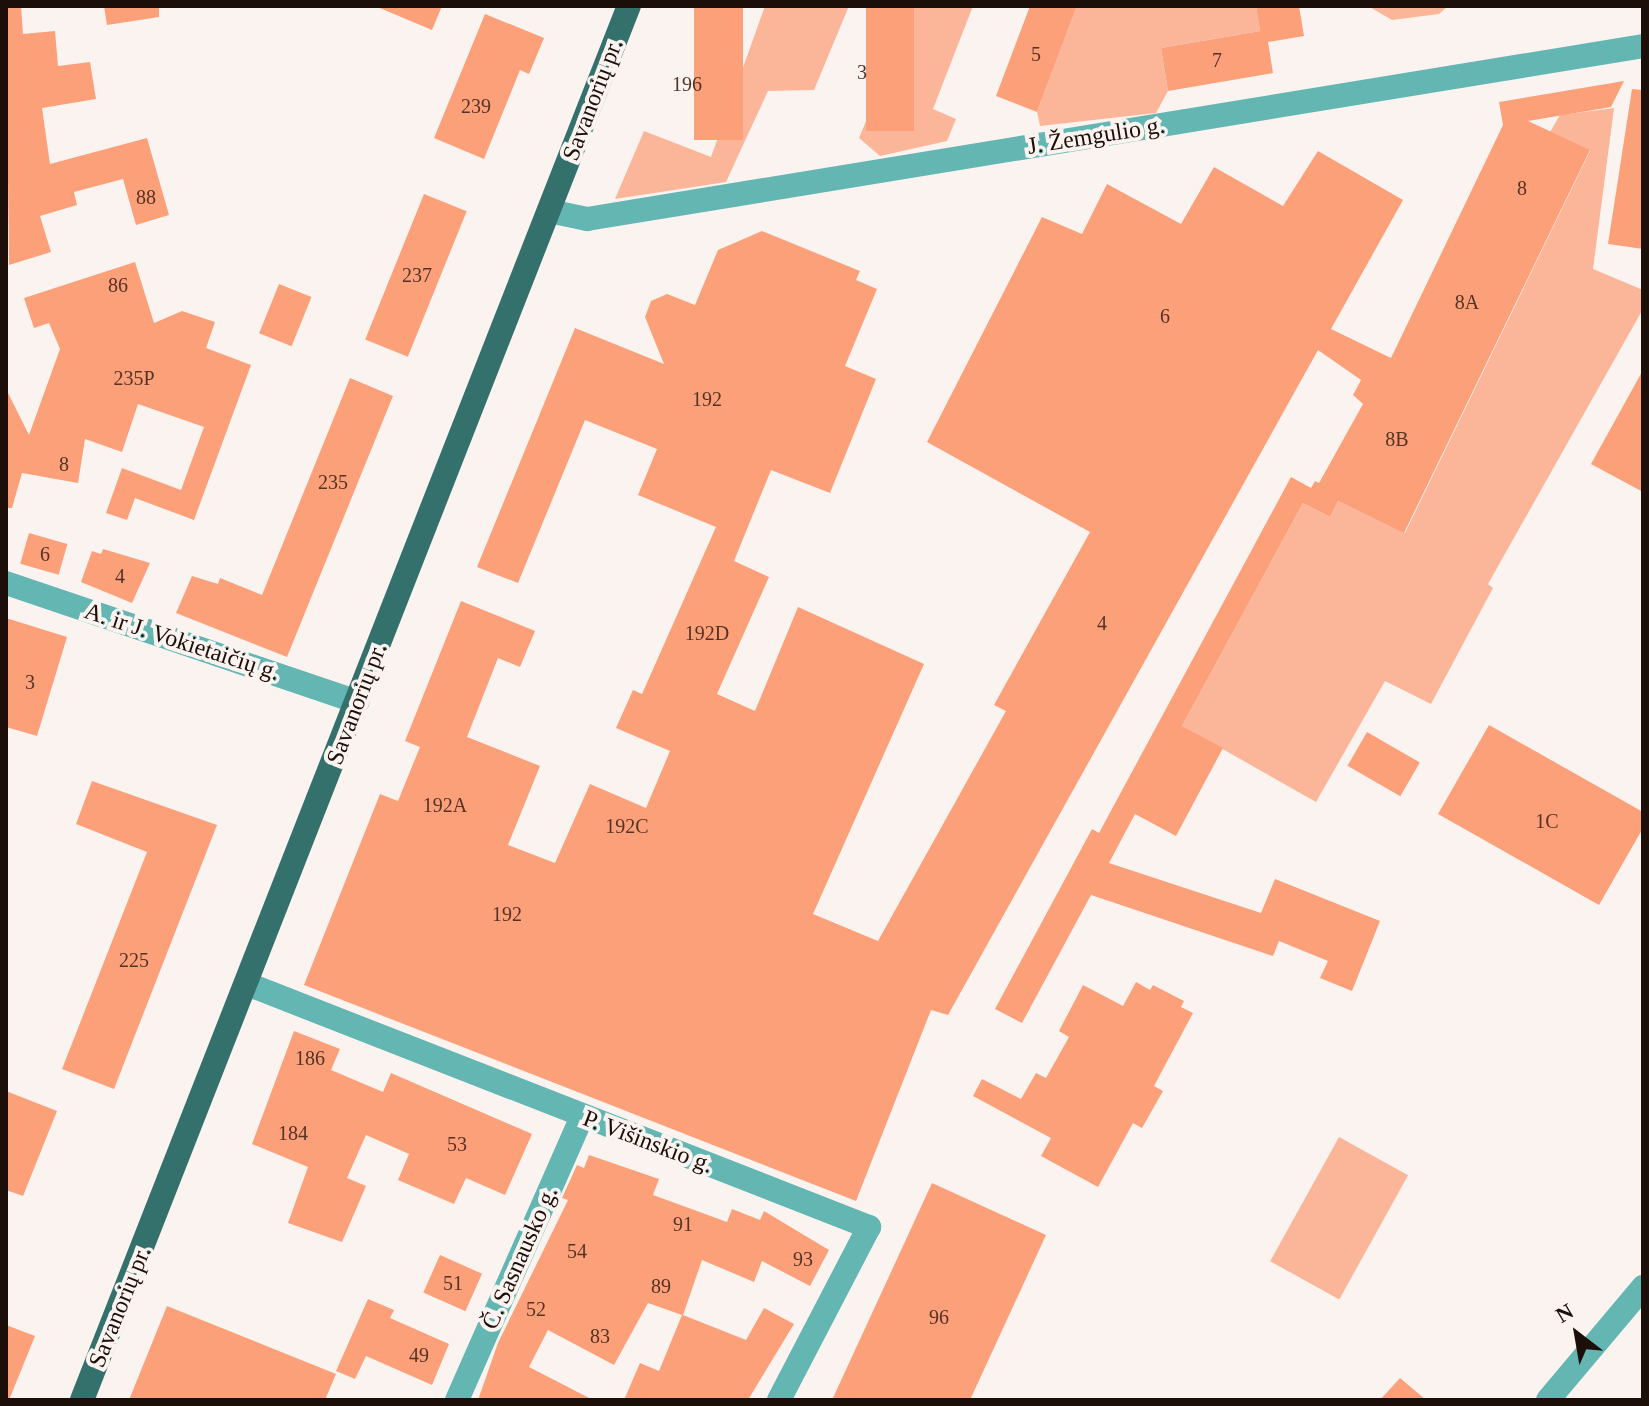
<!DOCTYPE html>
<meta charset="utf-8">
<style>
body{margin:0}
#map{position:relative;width:1649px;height:1406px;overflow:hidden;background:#fbf3f0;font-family:Georgia,serif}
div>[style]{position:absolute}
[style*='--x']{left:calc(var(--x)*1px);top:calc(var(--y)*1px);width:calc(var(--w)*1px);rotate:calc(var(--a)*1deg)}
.green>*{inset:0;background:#fbb699;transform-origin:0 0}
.building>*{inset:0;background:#fca07a;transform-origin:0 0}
.minor>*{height:24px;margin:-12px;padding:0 12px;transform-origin:12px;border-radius:12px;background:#63b6b2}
.primary>*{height:24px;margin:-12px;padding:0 12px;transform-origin:12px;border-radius:12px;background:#34706c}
span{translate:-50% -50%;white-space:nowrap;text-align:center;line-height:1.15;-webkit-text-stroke:8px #fbf3f0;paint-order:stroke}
.number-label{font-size:20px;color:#543326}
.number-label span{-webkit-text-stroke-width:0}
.street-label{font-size:24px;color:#1c0f0a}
.frame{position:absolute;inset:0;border:8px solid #1c0f0a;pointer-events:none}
.north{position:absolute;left:1537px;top:1294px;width:80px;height:80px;-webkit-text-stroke:6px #fbf3f0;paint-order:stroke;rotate:329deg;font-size:22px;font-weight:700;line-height:32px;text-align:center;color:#1c0f0a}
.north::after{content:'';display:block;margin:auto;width:28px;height:36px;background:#1c0f0a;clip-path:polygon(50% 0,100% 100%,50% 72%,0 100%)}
</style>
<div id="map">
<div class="green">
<div style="clip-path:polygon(765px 6px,849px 6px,814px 90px,768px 91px,726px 182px,615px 199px,644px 131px,711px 157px)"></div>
<div style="clip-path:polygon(914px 6px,973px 6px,933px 109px,956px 119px,947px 141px,880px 156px,859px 138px)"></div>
<div style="clip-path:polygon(1077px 6px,1256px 6px,1260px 31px,1161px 48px,1168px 91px,1156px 113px,1040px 126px,1037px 112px)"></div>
<div style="clip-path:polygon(1368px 6px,1448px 6px,1439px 14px,1392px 20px)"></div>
<div style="clip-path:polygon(1614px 108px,1593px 269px,1643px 290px,1643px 309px,1488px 584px,1493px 588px,1431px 704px,1385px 681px,1316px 802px,1182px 726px,1303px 503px,1330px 517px,1338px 501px,1405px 533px,1590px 151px,1550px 132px,1560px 115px)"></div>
<div style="left:1339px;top:1137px;width:79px;height:142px;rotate:29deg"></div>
</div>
<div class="building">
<div style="clip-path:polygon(6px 6px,21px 6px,23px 34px,55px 31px,58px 66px,90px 62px,96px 99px,42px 108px,50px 164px,147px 138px,169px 215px,136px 225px,123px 179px,74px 192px,77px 205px,40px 216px,51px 252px,9px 265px)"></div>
<div style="clip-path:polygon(104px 6px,159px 6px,159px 17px,107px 25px)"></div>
<div style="clip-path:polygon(375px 6px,442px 6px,432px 30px)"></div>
<div style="left:694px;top:6px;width:49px;height:134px"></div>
<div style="left:866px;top:6px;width:48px;height:125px"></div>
<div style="clip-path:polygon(1030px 6px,1077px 6px,1037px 112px,996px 96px)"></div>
<div style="clip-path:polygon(1256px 6px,1299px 6px,1304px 36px,1268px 42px,1273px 73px,1168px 91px,1161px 48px,1260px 31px)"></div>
<div style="clip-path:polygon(485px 14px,544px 38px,529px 74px,520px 70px,484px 159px,434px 138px)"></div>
<div style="clip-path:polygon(1624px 81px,1611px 107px,1528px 121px,1590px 150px,1404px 533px,1338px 501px,1330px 517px,1303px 503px,1182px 726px,1223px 748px,1176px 836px,1135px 814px,1109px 863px,1261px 913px,1275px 879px,1380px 921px,1352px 991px,1320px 978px,1328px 961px,1279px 941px,1273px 956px,1091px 895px,1022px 1023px,995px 1009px,1092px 829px,1099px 833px,1291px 477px,1311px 488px,1315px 481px,1319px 483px,1363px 404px,1353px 395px,1361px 380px,1318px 350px,948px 1015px,931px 1010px,856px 1201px,304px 985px,380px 794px,398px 801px,420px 747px,405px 741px,461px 601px,535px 631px,520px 667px,498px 658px,467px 737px,540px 766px,508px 845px,555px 863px,590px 784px,646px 808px,670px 751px,616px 728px,633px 690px,642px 694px,716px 527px,638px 495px,657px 449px,585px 420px,518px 583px,477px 567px,575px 328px,664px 364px,645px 317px,651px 301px,667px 294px,695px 305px,718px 250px,762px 231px,860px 271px,856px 280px,877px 289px,845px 366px,876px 379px,830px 493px,771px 470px,734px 561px,769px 577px,717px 694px,755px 711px,798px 607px,924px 664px,813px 914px,878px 941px,1006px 711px,994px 705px,1090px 532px,927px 442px,1042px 217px,1082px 234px,1107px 184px,1181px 224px,1214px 167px,1283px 206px,1318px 151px,1403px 200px,1331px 329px,1391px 358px,1503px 125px,1499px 102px)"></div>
<div style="clip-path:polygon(1632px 89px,1643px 90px,1643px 249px,1608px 244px)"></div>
<div style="left:424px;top:194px;width:46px;height:157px;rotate:22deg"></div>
<div style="clip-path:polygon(135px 262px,154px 323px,182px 311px,215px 322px,206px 348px,251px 365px,194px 520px,135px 498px,127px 520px,106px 513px,122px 468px,181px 490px,204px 427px,138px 404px,122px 452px,85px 439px,78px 483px,22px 473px,12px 508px,6px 508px,6px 389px,29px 435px,60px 349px,49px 323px,34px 328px,24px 298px)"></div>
<div style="left:279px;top:284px;width:35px;height:53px;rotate:22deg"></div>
<div style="clip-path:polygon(1643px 370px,1643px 492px,1591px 464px)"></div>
<div style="clip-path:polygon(350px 378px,393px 396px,287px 657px,176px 613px,192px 576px,218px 584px,220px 578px,262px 595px)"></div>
<div style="left:29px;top:533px;width:40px;height:32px;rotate:16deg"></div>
<div style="clip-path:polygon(103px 549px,150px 563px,132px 603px,81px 582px,92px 551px,101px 554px)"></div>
<div style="clip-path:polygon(6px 618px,67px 637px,37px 736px,6px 727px)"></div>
<div style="clip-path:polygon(1489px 725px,1643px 812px,1643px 828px,1599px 905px,1438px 814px)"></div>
<div style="left:1367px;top:732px;width:61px;height:39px;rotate:30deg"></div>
<div style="clip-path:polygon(92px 781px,217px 825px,114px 1089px,62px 1069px,147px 852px,76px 824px)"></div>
<div style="clip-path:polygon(1136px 982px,1150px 990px,1153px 985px,1184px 1001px,1181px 1007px,1193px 1013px,1154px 1086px,1163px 1091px,1142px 1128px,1133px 1123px,1098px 1187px,1041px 1156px,1051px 1138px,973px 1096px,982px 1079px,1021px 1099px,1036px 1073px,1046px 1078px,1069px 1037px,1059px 1031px,1083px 985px,1123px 1006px)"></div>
<div style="clip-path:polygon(294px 1031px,340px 1049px,331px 1070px,383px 1092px,391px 1073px,532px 1134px,505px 1195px,466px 1178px,454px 1204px,398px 1180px,409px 1154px,366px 1135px,347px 1178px,366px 1186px,342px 1242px,288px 1223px,308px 1167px,252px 1144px)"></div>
<div style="clip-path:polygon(6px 1091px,57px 1111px,23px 1196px,6px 1190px)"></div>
<div style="clip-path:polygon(589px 1155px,659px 1179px,653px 1195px,727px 1222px,732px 1209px,760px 1220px,764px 1211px,829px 1250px,810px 1286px,762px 1261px,754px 1282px,702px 1260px,683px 1315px,746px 1340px,764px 1308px,794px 1324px,748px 1400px,624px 1400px,640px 1363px,659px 1371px,682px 1315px,648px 1303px,614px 1365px,548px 1330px,529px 1367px,593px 1400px,478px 1400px,498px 1343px,568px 1200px,562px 1198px,577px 1165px,584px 1168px)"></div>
<div style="clip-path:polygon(932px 1183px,1046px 1235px,970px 1400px,832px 1400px)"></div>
<div style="left:440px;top:1255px;width:46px;height:41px;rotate:24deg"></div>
<div style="clip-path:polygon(368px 1299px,394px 1310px,390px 1318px,449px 1344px,432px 1385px,366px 1356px,355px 1379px,336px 1371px)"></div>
<div style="clip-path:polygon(167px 1306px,336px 1374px,325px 1400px,129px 1400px)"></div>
<div style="clip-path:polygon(6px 1325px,35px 1336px,9px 1400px,6px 1400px)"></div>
<div style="clip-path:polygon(1400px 1378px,1426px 1400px,1380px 1400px)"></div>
</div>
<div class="minor">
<div style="--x:549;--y:211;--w:39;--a:12"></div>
<div style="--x:587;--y:219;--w:1070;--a:-9.3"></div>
<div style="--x:6;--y:583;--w:371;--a:18.7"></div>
<div style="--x:247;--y:984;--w:668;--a:21.34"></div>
<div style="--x:869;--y:1227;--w:195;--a:117.5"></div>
<div style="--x:457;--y:1400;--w:310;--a:-66.2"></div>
<div style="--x:1548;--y:1400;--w:148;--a:-49.9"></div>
</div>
<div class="primary">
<div style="--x:82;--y:1400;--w:1497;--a:-68.58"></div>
</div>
<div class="number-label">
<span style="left:1036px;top:54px">5</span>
<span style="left:1217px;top:60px">7</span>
<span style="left:862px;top:72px">3</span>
<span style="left:687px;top:84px">196</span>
<span style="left:476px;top:106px">239</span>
<span style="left:1522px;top:188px">8</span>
<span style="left:146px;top:197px">88</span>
<span style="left:417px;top:275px">237</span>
<span style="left:118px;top:285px">86</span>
<span style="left:1467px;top:302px">8A</span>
<span style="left:1165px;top:316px">6</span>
<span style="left:134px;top:378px">235P</span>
<span style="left:707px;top:399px">192</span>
<span style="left:1397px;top:439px">8B</span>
<span style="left:64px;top:464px">8</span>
<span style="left:333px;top:482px">235</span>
<span style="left:45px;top:554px">6</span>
<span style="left:120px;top:576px">4</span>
<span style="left:1102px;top:623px">4</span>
<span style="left:707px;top:633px">192D</span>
<span style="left:30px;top:682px">3</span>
<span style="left:445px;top:805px">192A</span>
<span style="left:1547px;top:821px">1C</span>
<span style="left:627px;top:826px">192C</span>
<span style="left:507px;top:914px">192</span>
<span style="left:134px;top:960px">225</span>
<span style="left:310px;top:1058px">186</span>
<span style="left:293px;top:1133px">184</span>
<span style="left:457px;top:1144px">53</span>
<span style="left:683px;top:1224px">91</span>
<span style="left:577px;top:1251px">54</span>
<span style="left:803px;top:1259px">93</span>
<span style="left:453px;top:1283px">51</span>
<span style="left:661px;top:1286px">89</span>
<span style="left:536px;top:1309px">52</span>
<span style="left:939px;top:1317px">96</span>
<span style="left:600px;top:1336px">83</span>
<span style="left:419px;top:1355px">49</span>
</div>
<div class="street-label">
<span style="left:593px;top:100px;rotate:-69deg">Savanorių pr.</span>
<span style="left:1096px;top:136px;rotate:-9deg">J. Žemgulio g.</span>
<span style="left:182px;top:642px;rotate:18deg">A. ir J. Vokietaičių g.</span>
<span style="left:357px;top:704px;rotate:-69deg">Savanorių pr.</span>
<span style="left:648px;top:1142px;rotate:21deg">P. Višinskio g.</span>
<span style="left:520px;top:1258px;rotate:-66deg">Č. Sasnausko g.</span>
<span style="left:120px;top:1307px;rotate:-68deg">Savanorių pr.</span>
</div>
<div class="frame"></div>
<div class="north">N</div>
</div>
